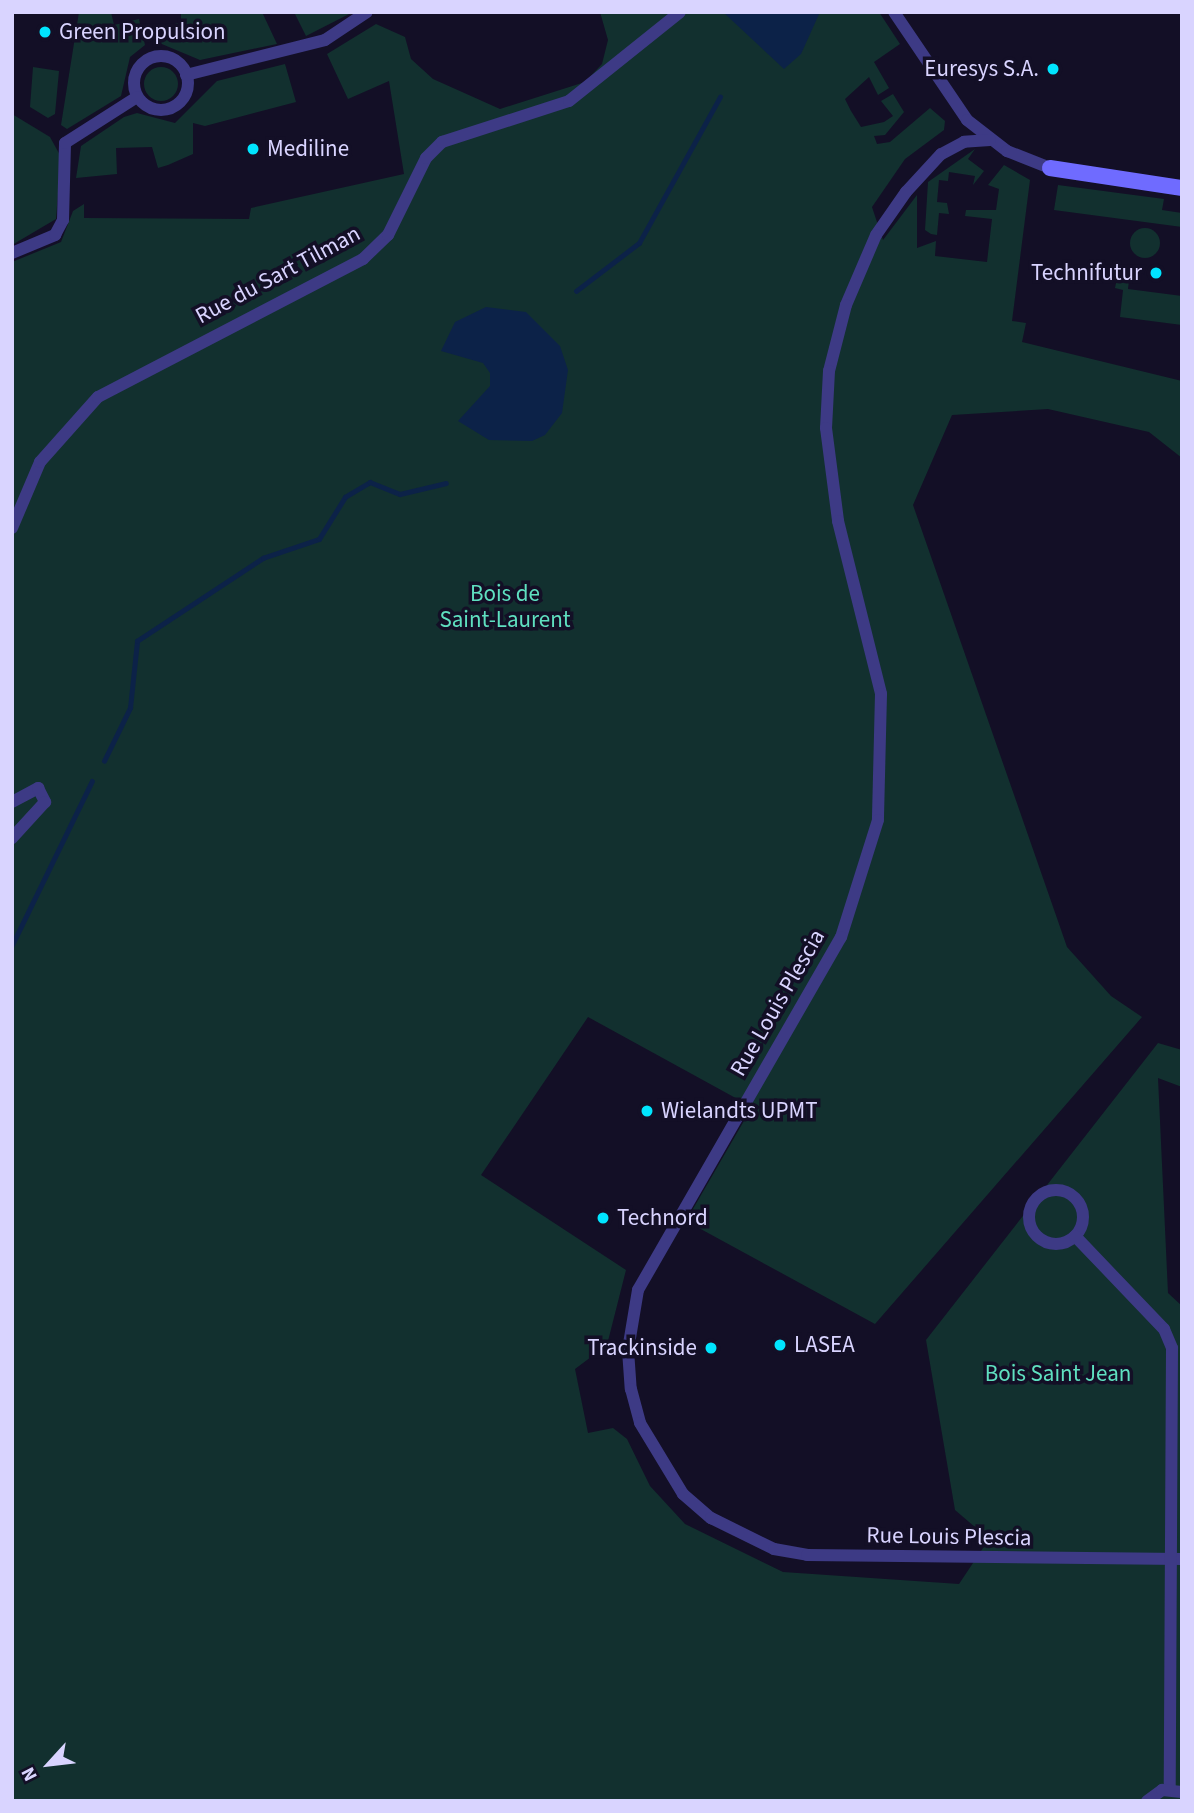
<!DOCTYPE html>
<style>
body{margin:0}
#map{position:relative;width:1194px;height:1813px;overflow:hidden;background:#130f26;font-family:"Source Sans 3",sans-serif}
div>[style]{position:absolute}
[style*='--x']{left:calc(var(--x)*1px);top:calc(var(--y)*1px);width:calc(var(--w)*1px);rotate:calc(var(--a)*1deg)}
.green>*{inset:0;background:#12302f}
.round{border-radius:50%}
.water>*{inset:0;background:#0c2248}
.stream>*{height:4.5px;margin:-2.25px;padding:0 2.25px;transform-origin:2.25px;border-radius:2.25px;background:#0c2248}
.street>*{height:12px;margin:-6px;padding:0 6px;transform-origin:6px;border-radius:6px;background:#3d3a85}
.street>.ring{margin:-6px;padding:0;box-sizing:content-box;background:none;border:12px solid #3d3a85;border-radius:50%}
.secondary>*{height:16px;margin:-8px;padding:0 8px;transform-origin:8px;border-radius:8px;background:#6f6bff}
.dots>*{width:19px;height:19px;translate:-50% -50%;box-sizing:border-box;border:4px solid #130f26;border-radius:50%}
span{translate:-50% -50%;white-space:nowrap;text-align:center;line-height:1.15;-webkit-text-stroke:7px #130f26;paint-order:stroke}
.poi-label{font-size:23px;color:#d9d4ff}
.left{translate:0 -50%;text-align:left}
.right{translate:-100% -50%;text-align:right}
.street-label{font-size:23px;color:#d9d4ff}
.park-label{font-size:23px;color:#5fe0c0}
.frame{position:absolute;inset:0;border:14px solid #d9d4ff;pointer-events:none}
.north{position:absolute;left:14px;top:1729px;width:70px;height:70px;-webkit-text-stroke:5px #130f26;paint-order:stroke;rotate:243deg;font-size:19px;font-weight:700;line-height:28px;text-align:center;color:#d9d4ff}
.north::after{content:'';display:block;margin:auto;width:24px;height:32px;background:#d9d4ff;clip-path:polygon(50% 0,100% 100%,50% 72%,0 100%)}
</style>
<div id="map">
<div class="green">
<div style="clip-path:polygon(79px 12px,111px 12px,114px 25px,139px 19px,145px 45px,130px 57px,121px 96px,67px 129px,61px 125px)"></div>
<div style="clip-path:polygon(181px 12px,262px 12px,277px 44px,200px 60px,157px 42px,154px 30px,181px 22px)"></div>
<div style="clip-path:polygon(294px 12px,353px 12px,306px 36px)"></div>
<div style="clip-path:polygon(600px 12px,879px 12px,900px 44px,874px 62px,889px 88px,878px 95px,869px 77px,845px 99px,851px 111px,861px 127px,884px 122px,893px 116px,881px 101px,893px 94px,904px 112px,885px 135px,874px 136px,877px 144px,890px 142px,930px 108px,945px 121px,944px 130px,905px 159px,872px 207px,883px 240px,917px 195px,917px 248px,936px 241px,935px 256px,987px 262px,992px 219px,965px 216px,966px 210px,996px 210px,999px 189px,988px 185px,1004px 165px,1030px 180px,1012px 321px,1026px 323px,1022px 342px,1182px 381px,1182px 458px,1149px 432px,1048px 409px,952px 415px,913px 505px,1067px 947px,1111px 996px,1142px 1017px,875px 1324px,686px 1221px,752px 1107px,588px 1017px,481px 1175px,626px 1270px,607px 1345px,575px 1369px,588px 1433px,613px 1428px,627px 1439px,650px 1486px,685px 1524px,783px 1572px,959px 1584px,989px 1539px,955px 1510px,926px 1340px,1158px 1043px,1182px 1050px,1182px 1087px,1158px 1078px,1168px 1293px,1182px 1306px,1182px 1801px,12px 1801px,12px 262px,61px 242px,73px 211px,84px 204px,84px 218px,249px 219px,251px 208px,404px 174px,389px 81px,348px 99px,327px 54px,376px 24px,405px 37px,411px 59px,433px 79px,500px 109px,585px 82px,602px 64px,608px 40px)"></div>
<div style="clip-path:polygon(285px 64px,296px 102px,205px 126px,193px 123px,193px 154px,168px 165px,158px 168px,152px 147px,116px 148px,117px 174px,76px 178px,81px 146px,124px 117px,137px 113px,175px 123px,217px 81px)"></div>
<div style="clip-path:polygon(33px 67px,59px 71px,55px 114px,48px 118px,30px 107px)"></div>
<div class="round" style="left:144px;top:67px;width:34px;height:34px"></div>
<div style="clip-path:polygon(12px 114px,50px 137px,61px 157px,56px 219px,12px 245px)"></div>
<div style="clip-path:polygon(975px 149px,968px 159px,984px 171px,973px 185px,975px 176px,949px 172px,948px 181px,939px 180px,937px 202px,947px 203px,949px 214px,939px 213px,937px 235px,931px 234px,925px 230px,928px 182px)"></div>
<div style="clip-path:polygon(1058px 185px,1164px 199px,1162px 210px,1182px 213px,1182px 227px,1054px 210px)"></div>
<div class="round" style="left:1130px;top:228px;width:30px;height:30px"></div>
<div style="clip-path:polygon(1117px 278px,1129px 280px,1128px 289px,1182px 296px,1182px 325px,1120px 317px,1123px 290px,1115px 288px)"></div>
</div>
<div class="water">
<div style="clip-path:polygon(723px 12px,820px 12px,801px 54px,784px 69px)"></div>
<div style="clip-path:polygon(486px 307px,526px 312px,560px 346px,568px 370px,562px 413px,545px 435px,532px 441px,489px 440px,458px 421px,490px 386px,490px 373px,483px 363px,441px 351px,455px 322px)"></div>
</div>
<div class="stream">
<div style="--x:576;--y:291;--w:79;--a:-37.3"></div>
<div style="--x:639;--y:243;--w:167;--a:-61"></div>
<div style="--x:104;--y:761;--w:59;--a:-63.9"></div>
<div style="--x:130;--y:708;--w:67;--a:-84"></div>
<div style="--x:137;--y:641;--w:151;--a:-33.4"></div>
<div style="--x:263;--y:558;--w:59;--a:-18.7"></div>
<div style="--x:319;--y:539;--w:49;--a:-58.2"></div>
<div style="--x:345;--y:497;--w:29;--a:-31"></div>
<div style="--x:370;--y:482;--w:32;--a:22"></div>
<div style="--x:400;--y:494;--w:47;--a:-13.4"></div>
<div style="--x:12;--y:945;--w:182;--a:-64"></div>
</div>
<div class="street">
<div style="--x:894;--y:12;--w:130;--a:55.9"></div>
<div style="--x:967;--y:120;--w:51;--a:37.8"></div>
<div style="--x:1007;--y:151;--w:46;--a:21.6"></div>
<div class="ring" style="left:134px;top:56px;width:42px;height:42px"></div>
<div style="--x:186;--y:75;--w:143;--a:-14.1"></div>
<div style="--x:325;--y:40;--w:50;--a:-33.7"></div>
<div style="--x:990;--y:140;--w:26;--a:176"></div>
<div style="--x:964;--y:142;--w:26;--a:152"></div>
<div style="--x:941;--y:154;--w:52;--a:132.6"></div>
<div style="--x:906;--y:192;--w:52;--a:124.9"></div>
<div style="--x:876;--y:235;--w:76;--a:113.2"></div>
<div style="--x:846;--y:305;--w:68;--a:104.4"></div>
<div style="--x:829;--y:371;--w:57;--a:93"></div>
<div style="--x:826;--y:428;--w:94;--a:82.6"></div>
<div style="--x:838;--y:521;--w:178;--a:76"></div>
<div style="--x:881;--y:694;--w:126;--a:91.4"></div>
<div style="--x:878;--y:820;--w:123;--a:107.5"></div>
<div style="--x:841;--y:937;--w:407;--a:119.9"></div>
<div style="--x:638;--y:1290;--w:61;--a:99.5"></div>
<div style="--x:628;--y:1350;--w:39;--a:86"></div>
<div style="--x:631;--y:1389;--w:35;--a:75"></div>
<div style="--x:640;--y:1423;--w:83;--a:58.8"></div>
<div style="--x:683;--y:1494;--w:37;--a:41"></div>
<div style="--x:711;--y:1518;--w:70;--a:26.2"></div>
<div style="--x:774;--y:1549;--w:34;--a:10"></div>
<div style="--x:807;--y:1555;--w:375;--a:0.6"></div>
<div style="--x:12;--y:253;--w:47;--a:-22.7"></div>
<div style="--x:55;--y:235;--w:17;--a:-62"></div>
<div style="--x:63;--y:220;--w:77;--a:-88.5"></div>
<div style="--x:65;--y:143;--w:85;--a:-32.6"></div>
<div style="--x:12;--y:528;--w:72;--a:-67"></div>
<div style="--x:40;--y:462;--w:87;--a:-48.3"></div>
<div style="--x:98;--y:397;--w:299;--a:-27.5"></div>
<div style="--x:363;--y:259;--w:35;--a:-44"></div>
<div style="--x:388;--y:235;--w:86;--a:-63.7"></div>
<div style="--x:426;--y:158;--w:23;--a:-45"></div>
<div style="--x:442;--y:142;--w:133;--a:-17.9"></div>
<div style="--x:569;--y:101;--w:142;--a:-38.7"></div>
<div style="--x:12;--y:802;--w:30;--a:-28"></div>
<div style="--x:38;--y:788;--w:16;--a:63"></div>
<div style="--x:45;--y:802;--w:49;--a:132.5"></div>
<div class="ring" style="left:1029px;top:1190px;width:42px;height:42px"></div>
<div style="--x:1075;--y:1236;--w:129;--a:46.3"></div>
<div style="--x:1164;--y:1329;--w:21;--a:67"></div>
<div style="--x:1172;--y:1348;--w:441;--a:90.3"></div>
<div style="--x:1147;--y:1801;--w:19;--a:-36"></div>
<div style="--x:1162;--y:1790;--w:20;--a:6"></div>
</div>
<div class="secondary">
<div style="--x:1050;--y:168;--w:134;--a:8.6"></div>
</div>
<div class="dots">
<div style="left:45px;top:32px;background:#00e5ff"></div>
<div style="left:1053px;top:69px;background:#00e5ff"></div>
<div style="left:253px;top:149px;background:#00e5ff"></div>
<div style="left:1156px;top:273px;background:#00e5ff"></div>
<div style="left:647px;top:1111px;background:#00e5ff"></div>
<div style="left:603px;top:1218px;background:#00e5ff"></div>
<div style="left:780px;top:1345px;background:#00e5ff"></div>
<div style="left:711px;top:1348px;background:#00e5ff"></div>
</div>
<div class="poi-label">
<span class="left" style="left:59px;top:32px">Green Propulsion</span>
<span class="right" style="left:1039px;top:69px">Euresys S.A.</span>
<span class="left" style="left:267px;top:149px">Mediline</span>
<span class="right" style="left:1142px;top:273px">Technifutur</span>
<span class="left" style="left:661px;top:1111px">Wielandts UPMT</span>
<span class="left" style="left:617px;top:1218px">Technord</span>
<span class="left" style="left:794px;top:1345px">LASEA</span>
<span class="right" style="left:697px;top:1348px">Trackinside</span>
</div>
<div class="street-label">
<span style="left:278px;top:275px;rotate:-28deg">Rue du Sart Tilman</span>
<span style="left:778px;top:1003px;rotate:-60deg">Rue Louis Plescia</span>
<span style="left:949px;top:1537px;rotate:1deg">Rue Louis Plescia</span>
</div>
<div class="park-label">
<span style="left:505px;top:607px">Bois de<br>Saint-Laurent</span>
<span style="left:1058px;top:1374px">Bois Saint Jean</span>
</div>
<div class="frame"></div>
<div class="north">N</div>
</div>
